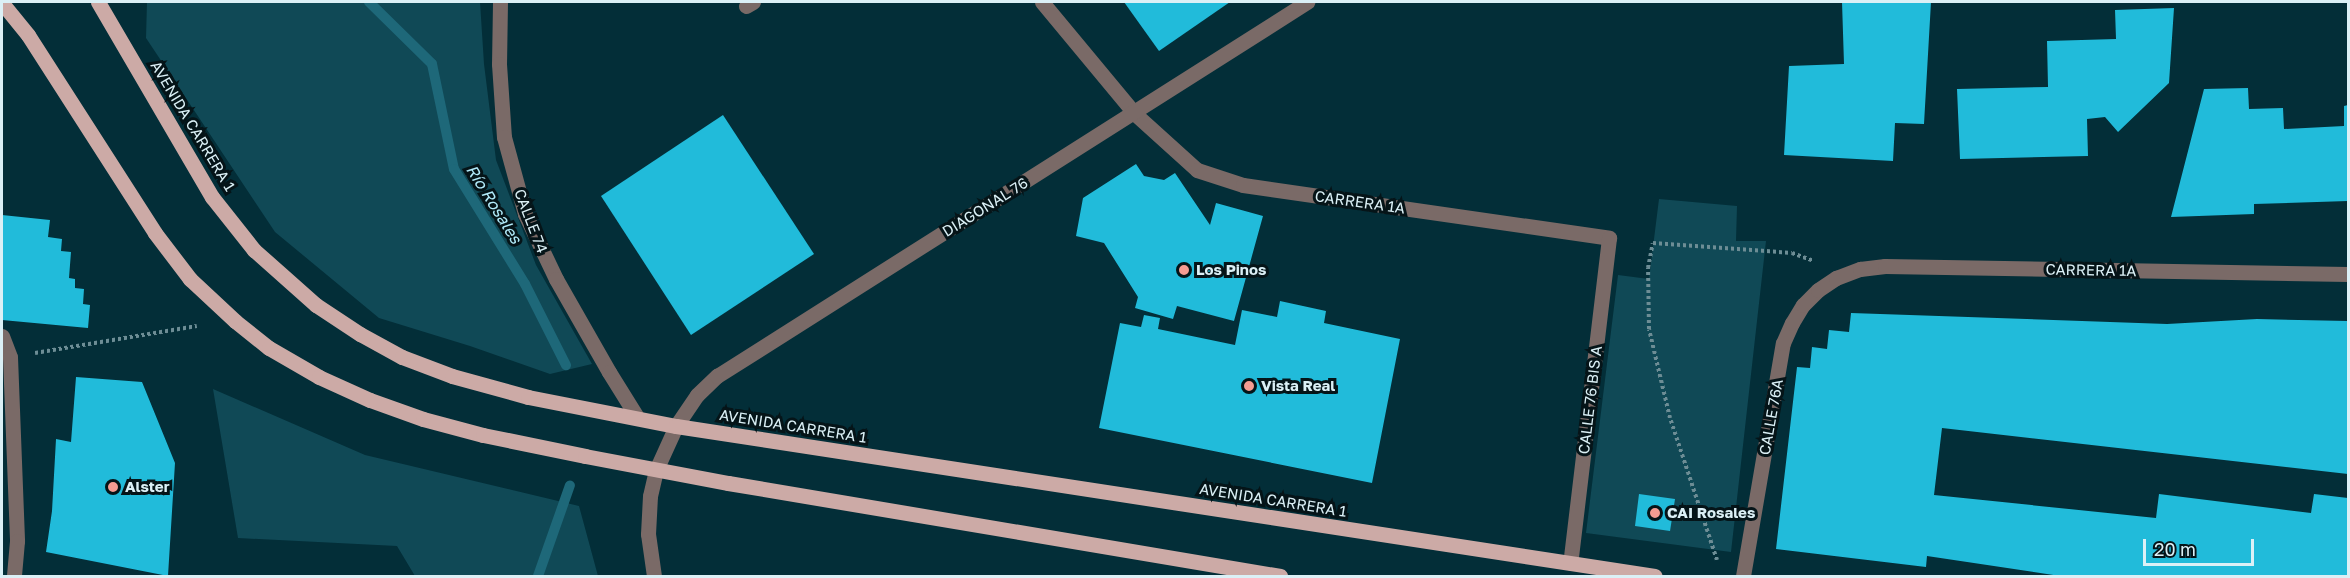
<!DOCTYPE html>
<meta charset="utf-8">
<style>
body{margin:0}
#map{position:relative;width:2350px;height:578px;overflow:hidden;background:#032e38;font-family:"Golos Text",sans-serif}
div>[style]{position:absolute}
[style*='--x']{left:calc(var(--x)*1px);top:calc(var(--y)*1px);width:calc(var(--w)*1px);rotate:calc(var(--a)*1deg)}
.green>*{inset:0;background:#104956}
.stream>*{height:10px;margin:-5px;padding:0 5px;transform-origin:5px;border-radius:5px;background:#1e6879}
.building>*{inset:0;background:#21bbda}
.path>*{height:4px;margin-top:-2px;transform-origin:0;background:repeating-linear-gradient(90deg,#6d8d95 0 3px,transparent 0 6px)}
.minor>*{height:15px;margin:-7.5px;padding:0 7.5px;transform-origin:7.5px;border-radius:7.5px;background:#7a6a67}
.major>*{height:15px;margin:-7.5px;padding:0 7.5px;transform-origin:7.5px;border-radius:7.5px;background:#ccaaa6}
.dots>*{width:16px;height:16px;translate:-50% -50%;box-sizing:border-box;border:3px solid #051418;border-radius:50%}
span{translate:-50% -50%;white-space:nowrap;text-align:center;line-height:1.15;-webkit-text-stroke:6px #051418;paint-order:stroke}
.street-label{font-size:15px;color:#dbf0f6}
.poi-label{font-size:15px;color:#dbf0f6;font-weight:700}
.left{translate:0 -50%;text-align:left}
.water-label{font-size:16px;color:#b1eaf9;font-style:italic}
.frame{position:absolute;inset:0;border:3px solid #dbf0f6;pointer-events:none}
.scale{position:absolute;left:2143px;top:539px;width:111px;height:27px;box-sizing:border-box;border:3px solid #dbf0f6;border-top:0;padding-left:8px;font-size:18px;line-height:21px;white-space:nowrap;color:#dbf0f6;-webkit-text-stroke:4px #051418;paint-order:stroke}
</style>
<div id="map">
<div class="green">
<div style="clip-path:polygon(147px 2px,480px 2px,484px 64px,496px 160px,536px 265px,592px 364px,550px 374px,470px 346px,379px 318px,275px 232px,146px 38px)"></div>
<div style="clip-path:polygon(1659px 199px,1737px 206px,1736px 241px,1766px 241px,1731px 552px,1586px 533px,1618px 275px,1649px 279px)"></div>
<div style="clip-path:polygon(213px 389px,365px 455px,579px 506px,598px 576px,415px 576px,397px 546px,238px 538px)"></div>
</div>
<div class="stream">
<div style="--x:369;--y:2;--w:88;--a:44.5"></div>
<div style="--x:432;--y:64;--w:107;--a:78.2"></div>
<div style="--x:454;--y:169;--w:135;--a:58.3"></div>
<div style="--x:525;--y:284;--w:91;--a:63.2"></div>
<div style="--x:538;--y:576;--w:96;--a:-70.6"></div>
</div>
<div class="building">
<div style="clip-path:polygon(1124px 2px,1230px 2px,1159px 51px)"></div>
<div style="clip-path:polygon(1842px 2px,1931px 2px,1924px 124px,1895px 123px,1893px 161px,1784px 155px,1789px 66px,1844px 64px)"></div>
<div style="clip-path:polygon(2174px 8px,2169px 83px,2118px 132px,2105px 117px,2087px 119px,2088px 156px,1960px 159px,1957px 89px,2048px 87px,2047px 41px,2116px 39px,2115px 10px)"></div>
<div style="clip-path:polygon(2248px 88px,2249px 109px,2283px 108px,2284px 129px,2344px 126px,2344px 106px,2348px 105px,2348px 201px,2254px 204px,2254px 214px,2171px 217px,2204px 89px)"></div>
<div style="clip-path:polygon(723px 115px,814px 254px,691px 335px,601px 196px)"></div>
<div style="clip-path:polygon(1136px 164px,1144px 176px,1164px 180px,1175px 173px,1210px 225px,1216px 203px,1263px 216px,1234px 321px,1177px 306px,1173px 319px,1135px 308px,1138px 297px,1104px 243px,1076px 236px,1083px 198px)"></div>
<div style="clip-path:polygon(2px 215px,50px 220px,48px 237px,62px 239px,61px 251px,71px 252px,69px 278px,75px 279px,75px 288px,84px 289px,83px 304px,90px 305px,88px 328px,2px 320px)"></div>
<div style="clip-path:polygon(1280px 301px,1326px 311px,1324px 323px,1400px 339px,1372px 483px,1099px 428px,1120px 323px,1141px 327px,1144px 315px,1160px 318px,1158px 329px,1235px 345px,1242px 310px,1277px 317px)"></div>
<div style="clip-path:polygon(1851px 313px,2167px 324px,2257px 319px,2348px 321px,2348px 474px,1942px 428px,1934px 495px,2156px 518px,2159px 494px,2311px 513px,2314px 494px,2348px 498px,2348px 576px,2060px 576px,1927px 556px,1926px 567px,1776px 549px,1797px 367px,1810px 368px,1812px 347px,1827px 349px,1829px 330px,1849px 332px)"></div>
<div style="clip-path:polygon(76px 377px,142px 382px,175px 463px,168px 576px,46px 552px,52px 511px,56px 439px,71px 442px)"></div>
<div style="clip-path:polygon(1639px 494px,1675px 499px,1670px 531px,1635px 526px)"></div>
</div>
<div class="path">
<div style="--x:35;--y:353;--w:164;--a:-9.5"></div>
<div style="--x:1717;--y:560;--w:150;--a:-108.3"></div>
<div style="--x:1670;--y:418;--w:91;--a:-103.3"></div>
<div style="--x:1649;--y:329;--w:61;--a:-90.9"></div>
<div style="--x:1648;--y:268;--w:25;--a:-79"></div>
<div style="--x:1653;--y:243;--w:139;--a:4.1"></div>
<div style="--x:1792;--y:253;--w:23;--a:20"></div>
</div>
<div class="minor">
<div style="--x:500;--y:2;--w:62;--a:90.9"></div>
<div style="--x:499;--y:64;--w:73;--a:86.1"></div>
<div style="--x:504;--y:137;--w:80;--a:74.7"></div>
<div style="--x:525;--y:214;--w:72;--a:64.5"></div>
<div style="--x:556;--y:279;--w:107;--a:60.3"></div>
<div style="--x:609;--y:372;--w:53;--a:58.1"></div>
<div style="--x:1042;--y:2;--w:144;--a:50.3"></div>
<div style="--x:1134;--y:113;--w:85;--a:42.1"></div>
<div style="--x:1197;--y:170;--w:48;--a:18.1"></div>
<div style="--x:1243;--y:185;--w:370;--a:8.2"></div>
<div style="--x:1609;--y:238;--w:327;--a:96.8"></div>
<div style="--x:746;--y:6;--w:8;--a:-30"></div>
<div style="--x:2;--y:336;--w:22;--a:69"></div>
<div style="--x:10;--y:357;--w:184;--a:87.8"></div>
<div style="--x:17;--y:541;--w:35;--a:95"></div>
<div style="--x:654;--y:576;--w:42;--a:-98.1"></div>
<div style="--x:648;--y:534;--w:38;--a:-87"></div>
<div style="--x:650;--y:496;--w:27;--a:-77"></div>
<div style="--x:656;--y:470;--w:48;--a:-65.6"></div>
<div style="--x:676;--y:426;--w:37;--a:-56"></div>
<div style="--x:697;--y:395;--w:28;--a:-44"></div>
<div style="--x:717;--y:376;--w:699;--a:-32.37"></div>
<div style="--x:1743;--y:576;--w:236;--a:-80.3"></div>
<div style="--x:1783;--y:343;--w:22;--a:-66"></div>
<div style="--x:1792;--y:323;--w:21;--a:-59"></div>
<div style="--x:1803;--y:305;--w:21;--a:-45"></div>
<div style="--x:1818;--y:290;--w:22;--a:-34"></div>
<div style="--x:1836;--y:278;--w:26;--a:-21"></div>
<div style="--x:1860;--y:269;--w:25;--a:-7"></div>
<div style="--x:1885;--y:266;--w:463;--a:1"></div>
</div>
<div class="major">
<div style="--x:98;--y:2;--w:226;--a:59.7"></div>
<div style="--x:212;--y:197;--w:68;--a:51.6"></div>
<div style="--x:254;--y:250;--w:83;--a:41.6"></div>
<div style="--x:316;--y:305;--w:53;--a:33.4"></div>
<div style="--x:360;--y:334;--w:48;--a:28.7"></div>
<div style="--x:402;--y:357;--w:53;--a:20.8"></div>
<div style="--x:452;--y:376;--w:79;--a:15.4"></div>
<div style="--x:528;--y:397;--w:151;--a:11.1"></div>
<div style="--x:676;--y:426;--w:990;--a:8.71"></div>
<div style="--x:2;--y:3;--w:41;--a:50.9"></div>
<div style="--x:28;--y:35;--w:235;--a:57.3"></div>
<div style="--x:155;--y:233;--w:58;--a:52.7"></div>
<div style="--x:190;--y:279;--w:62;--a:43"></div>
<div style="--x:235;--y:321;--w:43;--a:38.5"></div>
<div style="--x:269;--y:348;--w:58;--a:30.1"></div>
<div style="--x:319;--y:377;--w:56;--a:24.3"></div>
<div style="--x:370;--y:400;--w:56;--a:19.7"></div>
<div style="--x:423;--y:419;--w:62;--a:14.9"></div>
<div style="--x:483;--y:435;--w:104;--a:11.6"></div>
<div style="--x:585;--y:456;--w:146;--a:10.7"></div>
<div style="--x:728;--y:483;--w:560;--a:9.56"></div>
</div>
<div class="dots">
<div style="left:1184px;top:270px;background:#f59c92"></div>
<div style="left:1249px;top:386px;background:#f59c92"></div>
<div style="left:113px;top:487px;background:#f59c92"></div>
<div style="left:1655px;top:513px;background:#f59c92"></div>
</div>
<div class="street-label">
<span style="left:193px;top:126px;rotate:59deg">AVENIDA CARRERA 1</span>
<span style="left:1360px;top:202px;rotate:8deg">CARRERA 1A</span>
<span style="left:985px;top:207px;rotate:-32deg">DIAGONAL 76</span>
<span style="left:531px;top:221px;rotate:69deg">CALLE 74</span>
<span style="left:2091px;top:270px;rotate:1deg">CARRERA 1A</span>
<span style="left:1590px;top:400px;rotate:-83deg">CALLE 76 BIS A</span>
<span style="left:1771px;top:417px;rotate:-80deg">CALLE 76A</span>
<span style="left:793px;top:426px;rotate:9deg">AVENIDA CARRERA 1</span>
<span style="left:1273px;top:500px;rotate:9deg">AVENIDA CARRERA 1</span>
</div>
<div class="poi-label">
<span class="left" style="left:1196px;top:270px">Los Pinos</span>
<span class="left" style="left:1261px;top:386px">Vista Real</span>
<span class="left" style="left:125px;top:487px">Alster</span>
<span class="left" style="left:1667px;top:513px">CAI Rosales</span>
</div>
<div class="water-label">
<span style="left:494px;top:204px;rotate:58deg">Río Rosales</span>
</div>
<div class="frame"></div>
<div class="scale">20 m</div>
</div>
